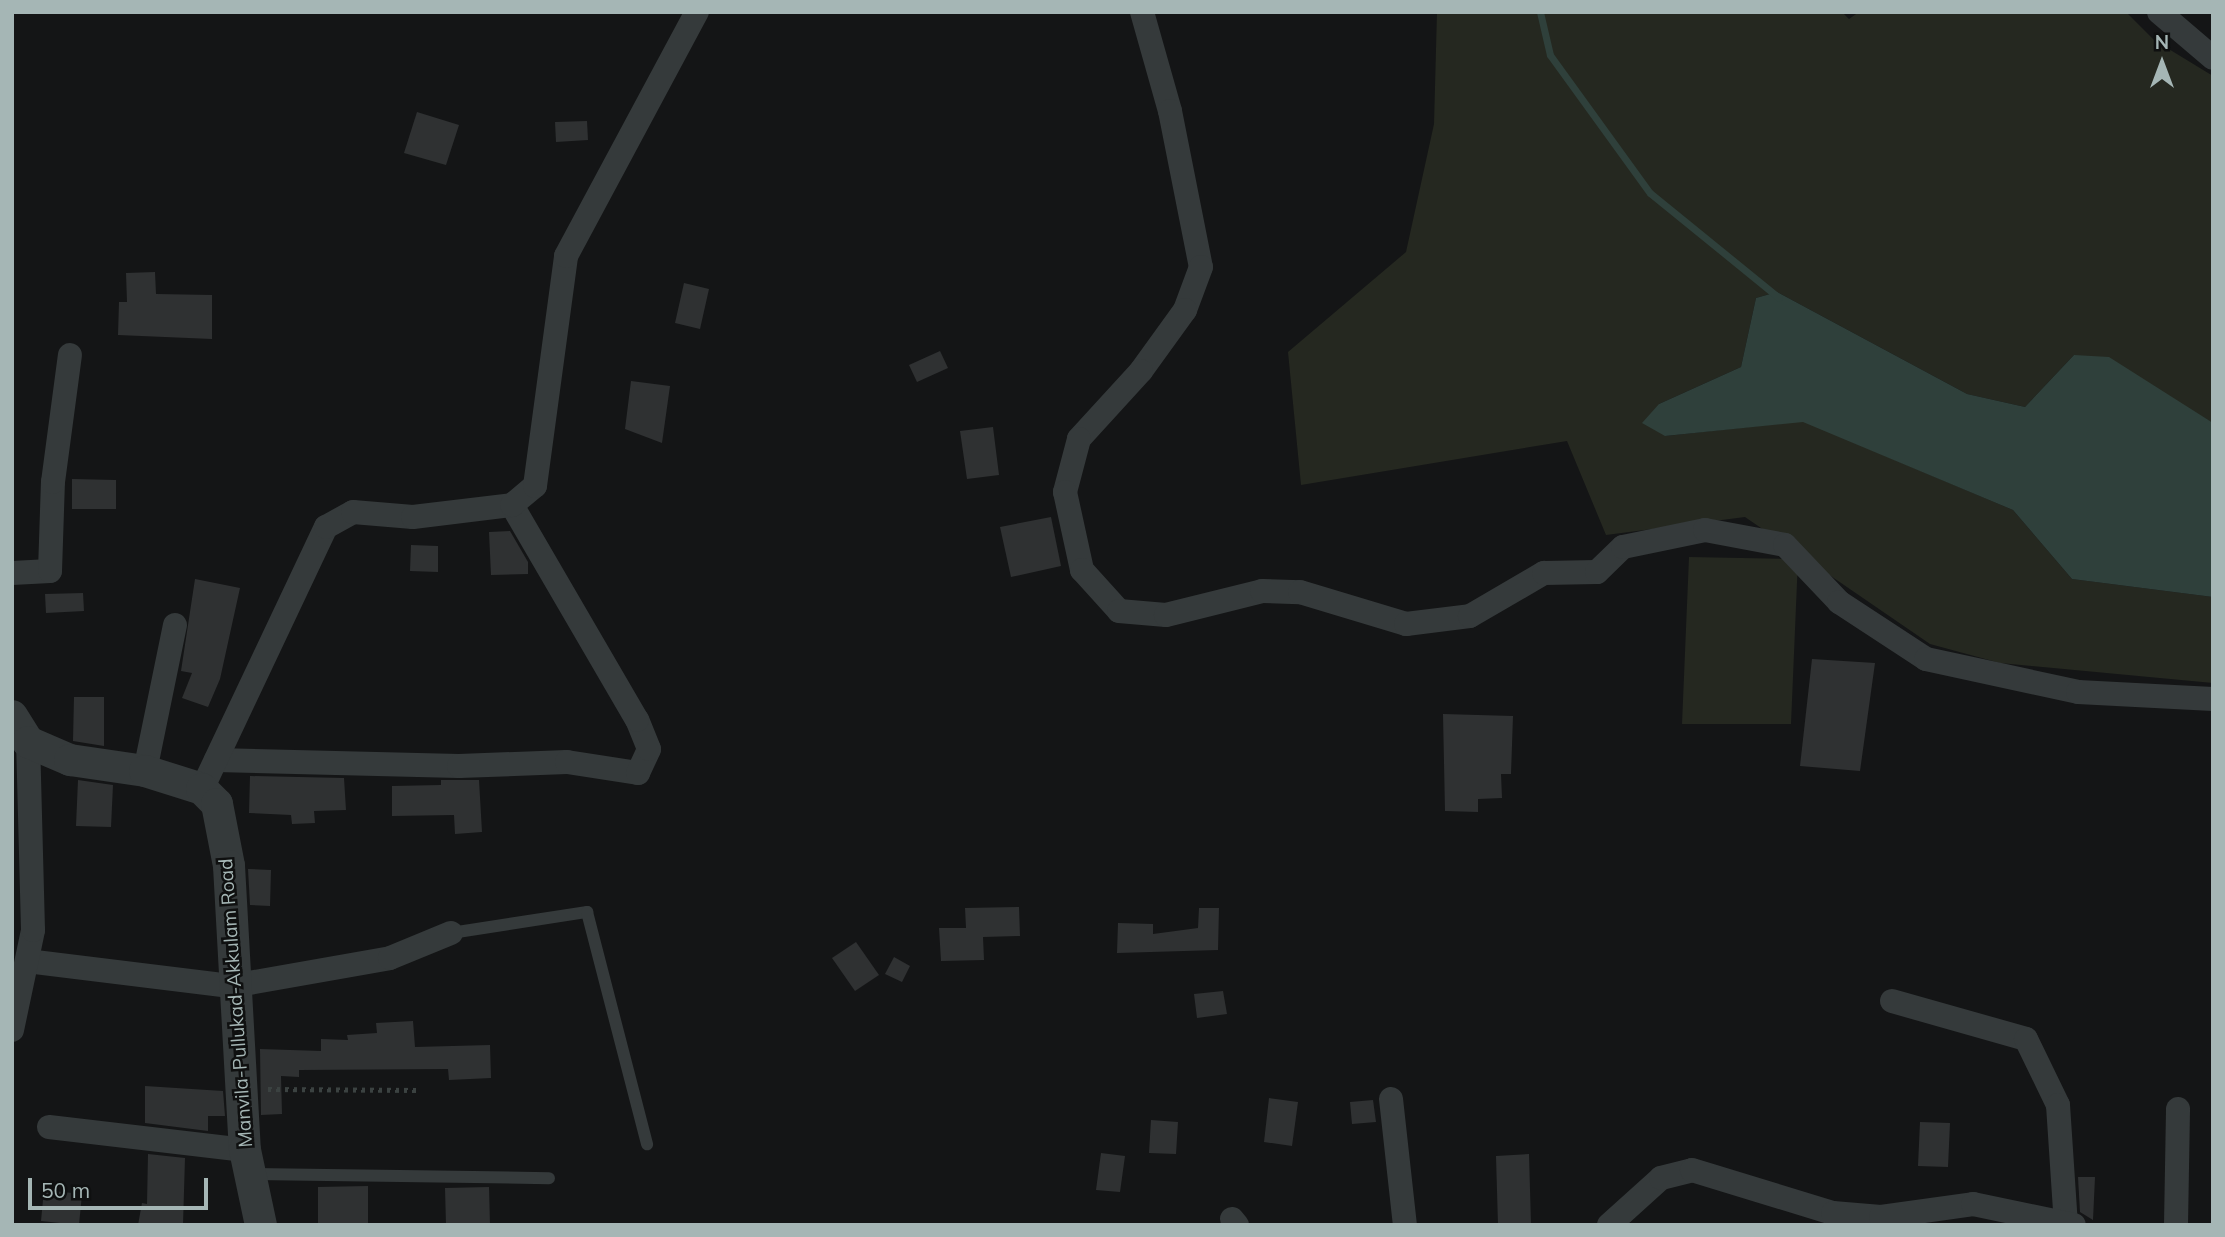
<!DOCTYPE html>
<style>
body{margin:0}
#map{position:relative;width:2225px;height:1237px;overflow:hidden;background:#141516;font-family:Mulish,sans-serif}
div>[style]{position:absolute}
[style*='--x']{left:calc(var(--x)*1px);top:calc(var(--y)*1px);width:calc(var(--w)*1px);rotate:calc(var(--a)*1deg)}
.green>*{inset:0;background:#252820}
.water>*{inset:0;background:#2f403b}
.stream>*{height:7px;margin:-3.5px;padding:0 3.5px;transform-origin:3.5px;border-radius:3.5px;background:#2f403b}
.building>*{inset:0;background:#2f3132}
.path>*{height:4.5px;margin-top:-2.25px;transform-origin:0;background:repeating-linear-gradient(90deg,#3b4241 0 3.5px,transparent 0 8.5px)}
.service>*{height:12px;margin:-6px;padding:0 6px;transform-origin:6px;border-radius:6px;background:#353a3b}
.minor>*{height:24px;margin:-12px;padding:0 12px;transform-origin:12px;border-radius:12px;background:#353a3b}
.tertiary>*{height:32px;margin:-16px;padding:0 16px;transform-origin:16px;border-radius:16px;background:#353a3b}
span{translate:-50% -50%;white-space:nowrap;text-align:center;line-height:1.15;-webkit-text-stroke:5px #0f1010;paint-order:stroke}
.street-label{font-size:19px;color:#a5b6b5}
.frame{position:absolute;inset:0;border:14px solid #a5b6b5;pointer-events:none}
.north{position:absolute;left:2127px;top:28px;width:70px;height:70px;-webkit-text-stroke:5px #0f1010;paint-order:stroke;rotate:0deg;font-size:19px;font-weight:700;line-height:28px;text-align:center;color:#a5b6b5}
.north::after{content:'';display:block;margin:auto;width:24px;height:32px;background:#a5b6b5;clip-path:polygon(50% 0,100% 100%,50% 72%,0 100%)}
.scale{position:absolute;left:28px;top:1178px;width:180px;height:32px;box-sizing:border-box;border:4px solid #a5b6b5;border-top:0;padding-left:9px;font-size:21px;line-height:24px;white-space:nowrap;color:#a5b6b5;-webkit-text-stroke:5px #0f1010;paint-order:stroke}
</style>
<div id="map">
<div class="green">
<div style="clip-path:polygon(1437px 12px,1842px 12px,1849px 19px,1859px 12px,2126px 12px,2154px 40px,2213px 76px,2213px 423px,2074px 355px,2025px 407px,1967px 394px,1777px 292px,1756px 298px,1741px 367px,1659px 404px,1666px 436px,1803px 421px,2013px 510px,2072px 579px,2213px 597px,2213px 683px,2000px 663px,1930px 644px,1745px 517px,1606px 535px,1567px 441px,1301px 485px,1288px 352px,1406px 252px,1434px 124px)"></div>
<div style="clip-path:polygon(1689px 557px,1798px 559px,1791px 724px,1682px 724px)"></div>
</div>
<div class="water">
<div style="clip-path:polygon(1777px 292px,1967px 394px,2025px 407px,2074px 355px,2109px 357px,2213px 423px,2213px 597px,2072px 579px,2013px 510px,1803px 422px,1665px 436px,1642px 423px,1659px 404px,1741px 367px,1756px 298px)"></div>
</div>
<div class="stream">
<div style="--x:1540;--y:12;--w:44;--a:76.9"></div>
<div style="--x:1550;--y:55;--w:170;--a:54.1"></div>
<div style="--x:1650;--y:193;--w:166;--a:39.1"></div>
</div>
<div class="building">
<div style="clip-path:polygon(417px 112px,459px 125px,446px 165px,404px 153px)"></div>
<div style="clip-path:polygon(587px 121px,588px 140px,556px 142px,555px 122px)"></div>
<div style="clip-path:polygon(155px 272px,156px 294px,212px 295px,212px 339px,118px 335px,119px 302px,127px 302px,126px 273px)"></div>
<div style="clip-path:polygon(684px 283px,709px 289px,700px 329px,675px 323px)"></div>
<div style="clip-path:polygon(940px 351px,948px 368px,917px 382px,909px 365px)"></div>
<div style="clip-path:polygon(631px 381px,670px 386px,662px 443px,625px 429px)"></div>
<div style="clip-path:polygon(993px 427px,999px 475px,967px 479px,960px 431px)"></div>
<div style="clip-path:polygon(72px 479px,116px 480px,116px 509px,72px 509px)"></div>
<div style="clip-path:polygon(1051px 517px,1061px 566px,1011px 577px,1000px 527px)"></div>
<div style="clip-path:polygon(510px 531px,528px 562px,528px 574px,491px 575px,489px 532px)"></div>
<div style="clip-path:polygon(411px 545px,438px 546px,438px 572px,410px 571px)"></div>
<div style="clip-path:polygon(195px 579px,240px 588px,220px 679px,208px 707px,182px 698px,192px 673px,181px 671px)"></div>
<div style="clip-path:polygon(83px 593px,84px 611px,46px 613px,45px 594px)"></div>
<div style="clip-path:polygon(1812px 659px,1875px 663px,1860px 771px,1800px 766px)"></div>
<div style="clip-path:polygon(74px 697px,104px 697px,104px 746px,73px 741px)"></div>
<div style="clip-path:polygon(1443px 714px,1513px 716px,1511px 774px,1501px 774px,1502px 798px,1478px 799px,1478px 812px,1445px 811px)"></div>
<div style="clip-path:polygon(250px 776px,344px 778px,346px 810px,314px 811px,315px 823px,292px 824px,291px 815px,249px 813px)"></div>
<div style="clip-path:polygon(78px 780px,113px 785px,111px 827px,76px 826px)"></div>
<div style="clip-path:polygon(441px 780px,479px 780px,482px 832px,455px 834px,454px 815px,392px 816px,392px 786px,441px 785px)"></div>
<div style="clip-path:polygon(248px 869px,271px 870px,270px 906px,250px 905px)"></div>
<div style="clip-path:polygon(1019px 907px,1020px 936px,983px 937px,984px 960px,941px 961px,939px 928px,966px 928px,965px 908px)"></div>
<div style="clip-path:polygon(1199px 908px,1219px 908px,1218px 950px,1117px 953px,1118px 923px,1153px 924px,1153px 934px,1198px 928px)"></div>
<div style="clip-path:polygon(856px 942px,879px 975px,855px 991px,832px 958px)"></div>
<div style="clip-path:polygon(894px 957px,910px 966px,902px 982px,885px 974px)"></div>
<div style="clip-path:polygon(1223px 991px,1227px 1014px,1197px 1018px,1194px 994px)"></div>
<div style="clip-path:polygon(413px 1021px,415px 1047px,490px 1045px,491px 1078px,449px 1080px,448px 1069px,299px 1070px,299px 1077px,281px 1076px,282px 1114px,261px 1115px,260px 1049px,321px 1051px,321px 1039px,348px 1040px,347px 1035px,377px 1033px,376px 1023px)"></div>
<div style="clip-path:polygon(145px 1086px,223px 1091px,225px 1116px,208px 1116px,208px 1131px,145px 1123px)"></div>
<div style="clip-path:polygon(1269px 1098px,1298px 1102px,1292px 1146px,1264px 1142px)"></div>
<div style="clip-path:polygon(1373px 1100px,1376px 1122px,1352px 1124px,1350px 1102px)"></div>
<div style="clip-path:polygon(1151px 1120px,1178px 1122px,1176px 1154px,1149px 1153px)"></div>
<div style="clip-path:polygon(1920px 1122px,1950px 1123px,1948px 1167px,1918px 1166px)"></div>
<div style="clip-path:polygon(1101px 1153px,1125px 1156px,1120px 1192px,1096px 1190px)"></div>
<div style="clip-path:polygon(148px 1154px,185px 1158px,183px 1225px,138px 1225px,142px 1203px,147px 1204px)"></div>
<div style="clip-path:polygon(1529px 1154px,1531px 1225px,1498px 1225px,1496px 1156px)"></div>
<div style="clip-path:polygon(2078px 1177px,2095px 1177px,2093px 1220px,2080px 1212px)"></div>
<div style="clip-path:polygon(368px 1186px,368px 1225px,318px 1225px,318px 1187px)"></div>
<div style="clip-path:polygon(489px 1187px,490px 1225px,446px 1225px,445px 1188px)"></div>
<div style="clip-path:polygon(44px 1190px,82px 1194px,79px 1225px,41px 1221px)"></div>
</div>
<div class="path">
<div style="--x:268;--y:1089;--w:151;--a:0.4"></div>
</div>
<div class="service">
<div style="--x:451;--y:933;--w:138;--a:-8.8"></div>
<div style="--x:587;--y:912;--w:240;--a:75.5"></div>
<div style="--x:252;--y:1174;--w:297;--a:0.8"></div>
</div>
<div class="minor">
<div style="--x:1142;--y:12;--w:103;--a:74.2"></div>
<div style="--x:1170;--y:111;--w:159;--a:78.8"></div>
<div style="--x:1201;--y:267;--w:46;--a:110.4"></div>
<div style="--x:1185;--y:310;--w:75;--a:125.8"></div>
<div style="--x:1141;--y:371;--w:92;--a:132.4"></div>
<div style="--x:1079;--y:439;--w:55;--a:104.8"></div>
<div style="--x:1065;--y:492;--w:80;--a:77.7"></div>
<div style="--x:1082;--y:570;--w:55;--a:47.9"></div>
<div style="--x:1119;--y:611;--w:47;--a:4.9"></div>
<div style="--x:1166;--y:615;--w:99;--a:-14"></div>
<div style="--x:1262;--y:591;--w:38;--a:2"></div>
<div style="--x:1300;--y:592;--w:111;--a:16.8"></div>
<div style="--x:1406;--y:624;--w:64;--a:-7.1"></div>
<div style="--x:1470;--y:616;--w:86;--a:-30.2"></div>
<div style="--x:1544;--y:573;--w:53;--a:-1.1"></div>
<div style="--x:1597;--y:572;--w:36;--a:-44"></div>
<div style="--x:1623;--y:547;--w:84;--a:-11.7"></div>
<div style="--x:1705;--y:530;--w:81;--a:10.6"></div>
<div style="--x:1785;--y:545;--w:79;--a:46.5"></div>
<div style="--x:1839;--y:602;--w:104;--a:33.2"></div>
<div style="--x:1926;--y:659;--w:156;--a:12.2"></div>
<div style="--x:2078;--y:692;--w:135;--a:3"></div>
<div style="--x:2159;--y:12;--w:71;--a:40.4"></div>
<div style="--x:12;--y:573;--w:38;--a:-3"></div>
<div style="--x:50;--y:571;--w:89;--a:-88.1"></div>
<div style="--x:53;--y:482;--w:128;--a:-82.4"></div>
<div style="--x:216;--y:760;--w:243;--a:1.4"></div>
<div style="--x:459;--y:766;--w:108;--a:-2.1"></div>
<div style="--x:567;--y:762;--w:72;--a:8.8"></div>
<div style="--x:638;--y:773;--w:26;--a:-65"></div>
<div style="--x:649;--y:749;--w:31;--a:-112"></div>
<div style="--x:637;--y:720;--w:249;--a:-120.2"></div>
<div style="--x:145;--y:771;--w:149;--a:-78.4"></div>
<div style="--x:202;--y:789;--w:290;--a:-64.7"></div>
<div style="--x:326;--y:527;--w:31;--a:-29"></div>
<div style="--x:353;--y:512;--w:60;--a:4.8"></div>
<div style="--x:413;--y:517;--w:100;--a:-6.9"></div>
<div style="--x:512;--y:505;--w:30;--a:-40"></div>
<div style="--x:535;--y:486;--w:232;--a:-82.3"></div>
<div style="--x:566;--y:256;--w:277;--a:-61.8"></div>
<div style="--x:27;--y:961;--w:207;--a:7"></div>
<div style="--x:232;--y:986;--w:160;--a:-10"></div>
<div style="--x:390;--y:958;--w:66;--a:-22.3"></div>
<div style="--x:1892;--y:1001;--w:139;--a:15.8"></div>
<div style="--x:2026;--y:1039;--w:73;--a:64.1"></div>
<div style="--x:2058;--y:1105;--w:120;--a:86.2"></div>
<div style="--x:12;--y:1030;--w:102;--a:-78.1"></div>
<div style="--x:33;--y:930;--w:188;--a:-91.5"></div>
<div style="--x:1391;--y:1099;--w:127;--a:83.7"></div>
<div style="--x:49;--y:1127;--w:197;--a:6.7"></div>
<div style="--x:1232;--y:1219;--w:8;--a:50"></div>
<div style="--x:1609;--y:1225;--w:70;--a:-42.1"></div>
<div style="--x:1661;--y:1178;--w:32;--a:-14"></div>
<div style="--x:1692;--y:1170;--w:147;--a:17"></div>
<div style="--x:1833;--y:1213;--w:48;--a:4.8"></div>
<div style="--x:1881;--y:1217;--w:93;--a:-8"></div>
<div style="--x:1973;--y:1204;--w:103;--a:11.7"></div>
<div style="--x:2176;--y:1225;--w:116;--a:-89"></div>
</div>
<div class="tertiary">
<div style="--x:12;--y:716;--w:31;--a:58"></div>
<div style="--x:28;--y:742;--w:46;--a:23.2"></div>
<div style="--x:70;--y:760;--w:76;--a:8.3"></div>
<div style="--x:145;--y:771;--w:60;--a:17.5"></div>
<div style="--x:202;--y:789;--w:21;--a:45"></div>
<div style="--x:217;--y:804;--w:63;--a:79"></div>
<div style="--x:229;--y:866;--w:284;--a:86.8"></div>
<div style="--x:245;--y:1150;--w:77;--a:78"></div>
</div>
<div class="street-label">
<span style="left:236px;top:1003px;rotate:-94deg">Manvila-Pullukad-Akkulam Road</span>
</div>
<div class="frame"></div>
<div class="north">N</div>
<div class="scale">50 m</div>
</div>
